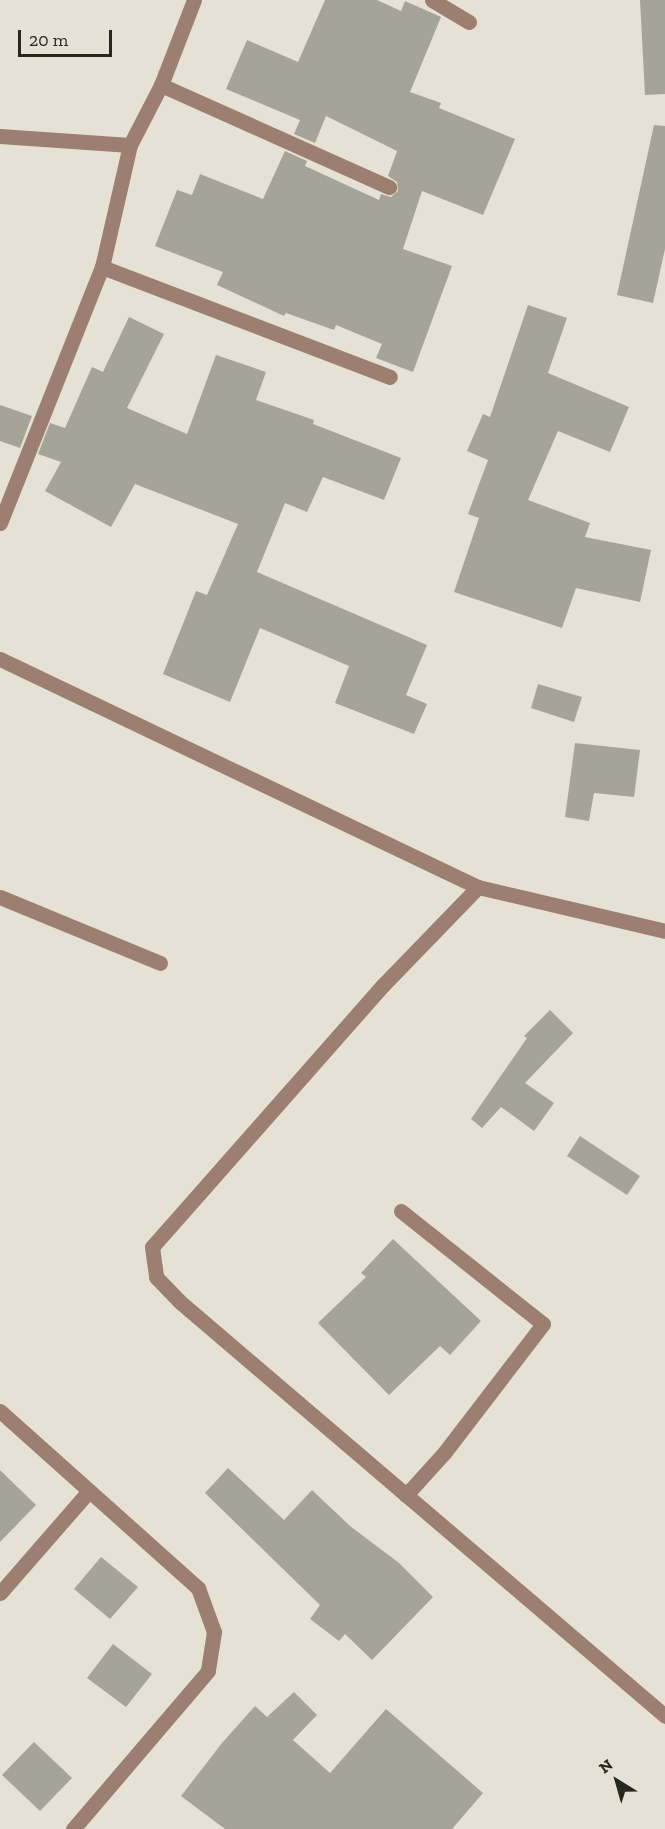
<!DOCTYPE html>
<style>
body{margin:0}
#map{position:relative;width:665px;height:1829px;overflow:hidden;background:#e5e2d5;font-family:"Zilla Slab",serif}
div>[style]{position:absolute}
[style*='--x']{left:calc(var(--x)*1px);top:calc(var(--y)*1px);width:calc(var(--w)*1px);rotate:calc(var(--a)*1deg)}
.building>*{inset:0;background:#a6a497}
.minor>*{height:15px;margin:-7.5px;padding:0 7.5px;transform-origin:7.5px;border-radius:7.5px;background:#9c7f71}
span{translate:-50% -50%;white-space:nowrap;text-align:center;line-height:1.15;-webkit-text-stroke:5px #e5e2d5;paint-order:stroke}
.north{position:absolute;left:587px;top:1751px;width:60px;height:60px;-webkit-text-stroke:4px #e5e2d5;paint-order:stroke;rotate:323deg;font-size:16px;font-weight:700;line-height:24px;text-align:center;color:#272621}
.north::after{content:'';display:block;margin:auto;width:21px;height:27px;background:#272621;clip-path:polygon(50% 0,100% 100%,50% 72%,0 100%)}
.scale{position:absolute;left:18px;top:30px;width:94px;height:27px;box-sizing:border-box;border:3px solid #272621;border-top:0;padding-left:8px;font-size:18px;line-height:21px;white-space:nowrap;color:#272621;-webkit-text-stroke:4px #e5e2d5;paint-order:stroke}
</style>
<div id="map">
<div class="building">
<div style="clip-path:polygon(325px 0,377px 0,401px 11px,405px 1px,441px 17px,410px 92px,441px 103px,439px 108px,515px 139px,483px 215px,422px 191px,403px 249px,452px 266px,413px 372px,376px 358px,382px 344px,336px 325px,334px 330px,286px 313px,284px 316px,217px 285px,223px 272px,155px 246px,177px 190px,192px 195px,200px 174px,263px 199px,285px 151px,307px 161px,305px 166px,379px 200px,381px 194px,391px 197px,398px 191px,397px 182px,388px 176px,397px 151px,326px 116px,315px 143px,294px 134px,300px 120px,226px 89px,247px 40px,298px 62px)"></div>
<div style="clip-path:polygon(640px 0,665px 0,665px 94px,645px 95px)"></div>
<div style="clip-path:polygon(654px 125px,665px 126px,665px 249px,653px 303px,617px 295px)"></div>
<div style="clip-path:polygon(528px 305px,567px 318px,548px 373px,629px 407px,610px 452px,558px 431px,528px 500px,590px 523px,585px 537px,651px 550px,640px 602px,576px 588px,562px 628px,454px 592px,479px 518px,468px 514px,488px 460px,467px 451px,483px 414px,490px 417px)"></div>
<div style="clip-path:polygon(129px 317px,164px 334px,127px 408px,187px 434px,216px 355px,266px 372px,256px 400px,314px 420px,313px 424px,401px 458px,384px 500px,323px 477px,307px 512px,285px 503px,257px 572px,427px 645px,406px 695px,427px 704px,414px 734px,335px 703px,349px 666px,260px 628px,230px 702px,163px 674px,196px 591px,207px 595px,238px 524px,135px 484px,111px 527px,45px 491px,61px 462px,38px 454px,50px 423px,65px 428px,92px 367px,103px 372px)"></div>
<div style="clip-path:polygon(0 405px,32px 416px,20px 448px,0 441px)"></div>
<div style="clip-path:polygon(538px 684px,582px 697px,574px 722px,531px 708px)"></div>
<div style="clip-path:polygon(575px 743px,640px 750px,634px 797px,594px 793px,589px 821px,565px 817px)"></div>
<div style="clip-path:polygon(550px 1010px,573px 1033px,525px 1083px,554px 1103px,534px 1131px,501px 1107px,482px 1128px,471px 1119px,527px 1038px,524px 1036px)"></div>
<div style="clip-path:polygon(580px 1136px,640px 1176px,627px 1195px,567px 1156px)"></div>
<div style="clip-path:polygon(393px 1239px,481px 1321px,450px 1355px,440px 1346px,389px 1395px,318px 1323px,366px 1277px,361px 1273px)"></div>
<div style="clip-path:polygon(228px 1468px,284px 1520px,312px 1490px,350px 1526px,399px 1563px,433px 1597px,372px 1660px,345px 1634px,339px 1641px,310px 1619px,320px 1605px,205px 1493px)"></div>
<div style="clip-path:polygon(0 1470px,36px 1505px,0 1542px)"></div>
<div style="clip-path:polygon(101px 1557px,138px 1587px,110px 1619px,74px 1589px)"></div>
<div style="clip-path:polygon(113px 1644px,152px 1674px,126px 1707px,87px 1678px)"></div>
<div style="clip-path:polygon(294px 1692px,317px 1715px,293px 1740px,330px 1773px,386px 1709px,483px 1793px,452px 1829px,225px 1829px,181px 1796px,222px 1743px,255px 1706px,267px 1717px)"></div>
<div style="clip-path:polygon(34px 1742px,72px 1778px,40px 1811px,2px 1775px)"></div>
</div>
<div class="minor">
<div style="--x:432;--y:0;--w:43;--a:30.7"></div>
<div style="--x:161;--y:85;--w:250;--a:24.1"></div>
<div style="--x:0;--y:136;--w:130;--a:4"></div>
<div style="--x:102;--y:267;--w:308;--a:20.9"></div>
<div style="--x:0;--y:523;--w:276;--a:-68.3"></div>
<div style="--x:102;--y:267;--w:125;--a:-77.1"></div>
<div style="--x:130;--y:145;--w:68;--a:-62.7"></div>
<div style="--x:161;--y:85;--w:91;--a:-68.8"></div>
<div style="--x:0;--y:659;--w:530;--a:25.5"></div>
<div style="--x:478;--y:887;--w:192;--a:13.2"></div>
<div style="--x:478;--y:887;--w:136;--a:134.1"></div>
<div style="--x:383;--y:985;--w:349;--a:131.4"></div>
<div style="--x:152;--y:1247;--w:30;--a:82"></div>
<div style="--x:156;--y:1277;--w:33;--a:46"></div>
<div style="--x:179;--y:1301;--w:639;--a:40.49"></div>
<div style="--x:0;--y:897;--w:173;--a:22.4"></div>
<div style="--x:401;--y:1211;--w:181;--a:38.5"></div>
<div style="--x:543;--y:1324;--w:163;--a:127.5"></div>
<div style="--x:444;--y:1453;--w:57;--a:132.1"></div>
<div style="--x:0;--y:1411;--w:266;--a:41.8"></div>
<div style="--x:198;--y:1588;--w:47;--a:70"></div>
<div style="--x:214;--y:1632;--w:39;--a:99"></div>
<div style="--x:208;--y:1671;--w:208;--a:130.5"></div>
<div style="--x:0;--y:1593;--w:135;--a:-48.9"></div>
</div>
<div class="north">N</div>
<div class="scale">20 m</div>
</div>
